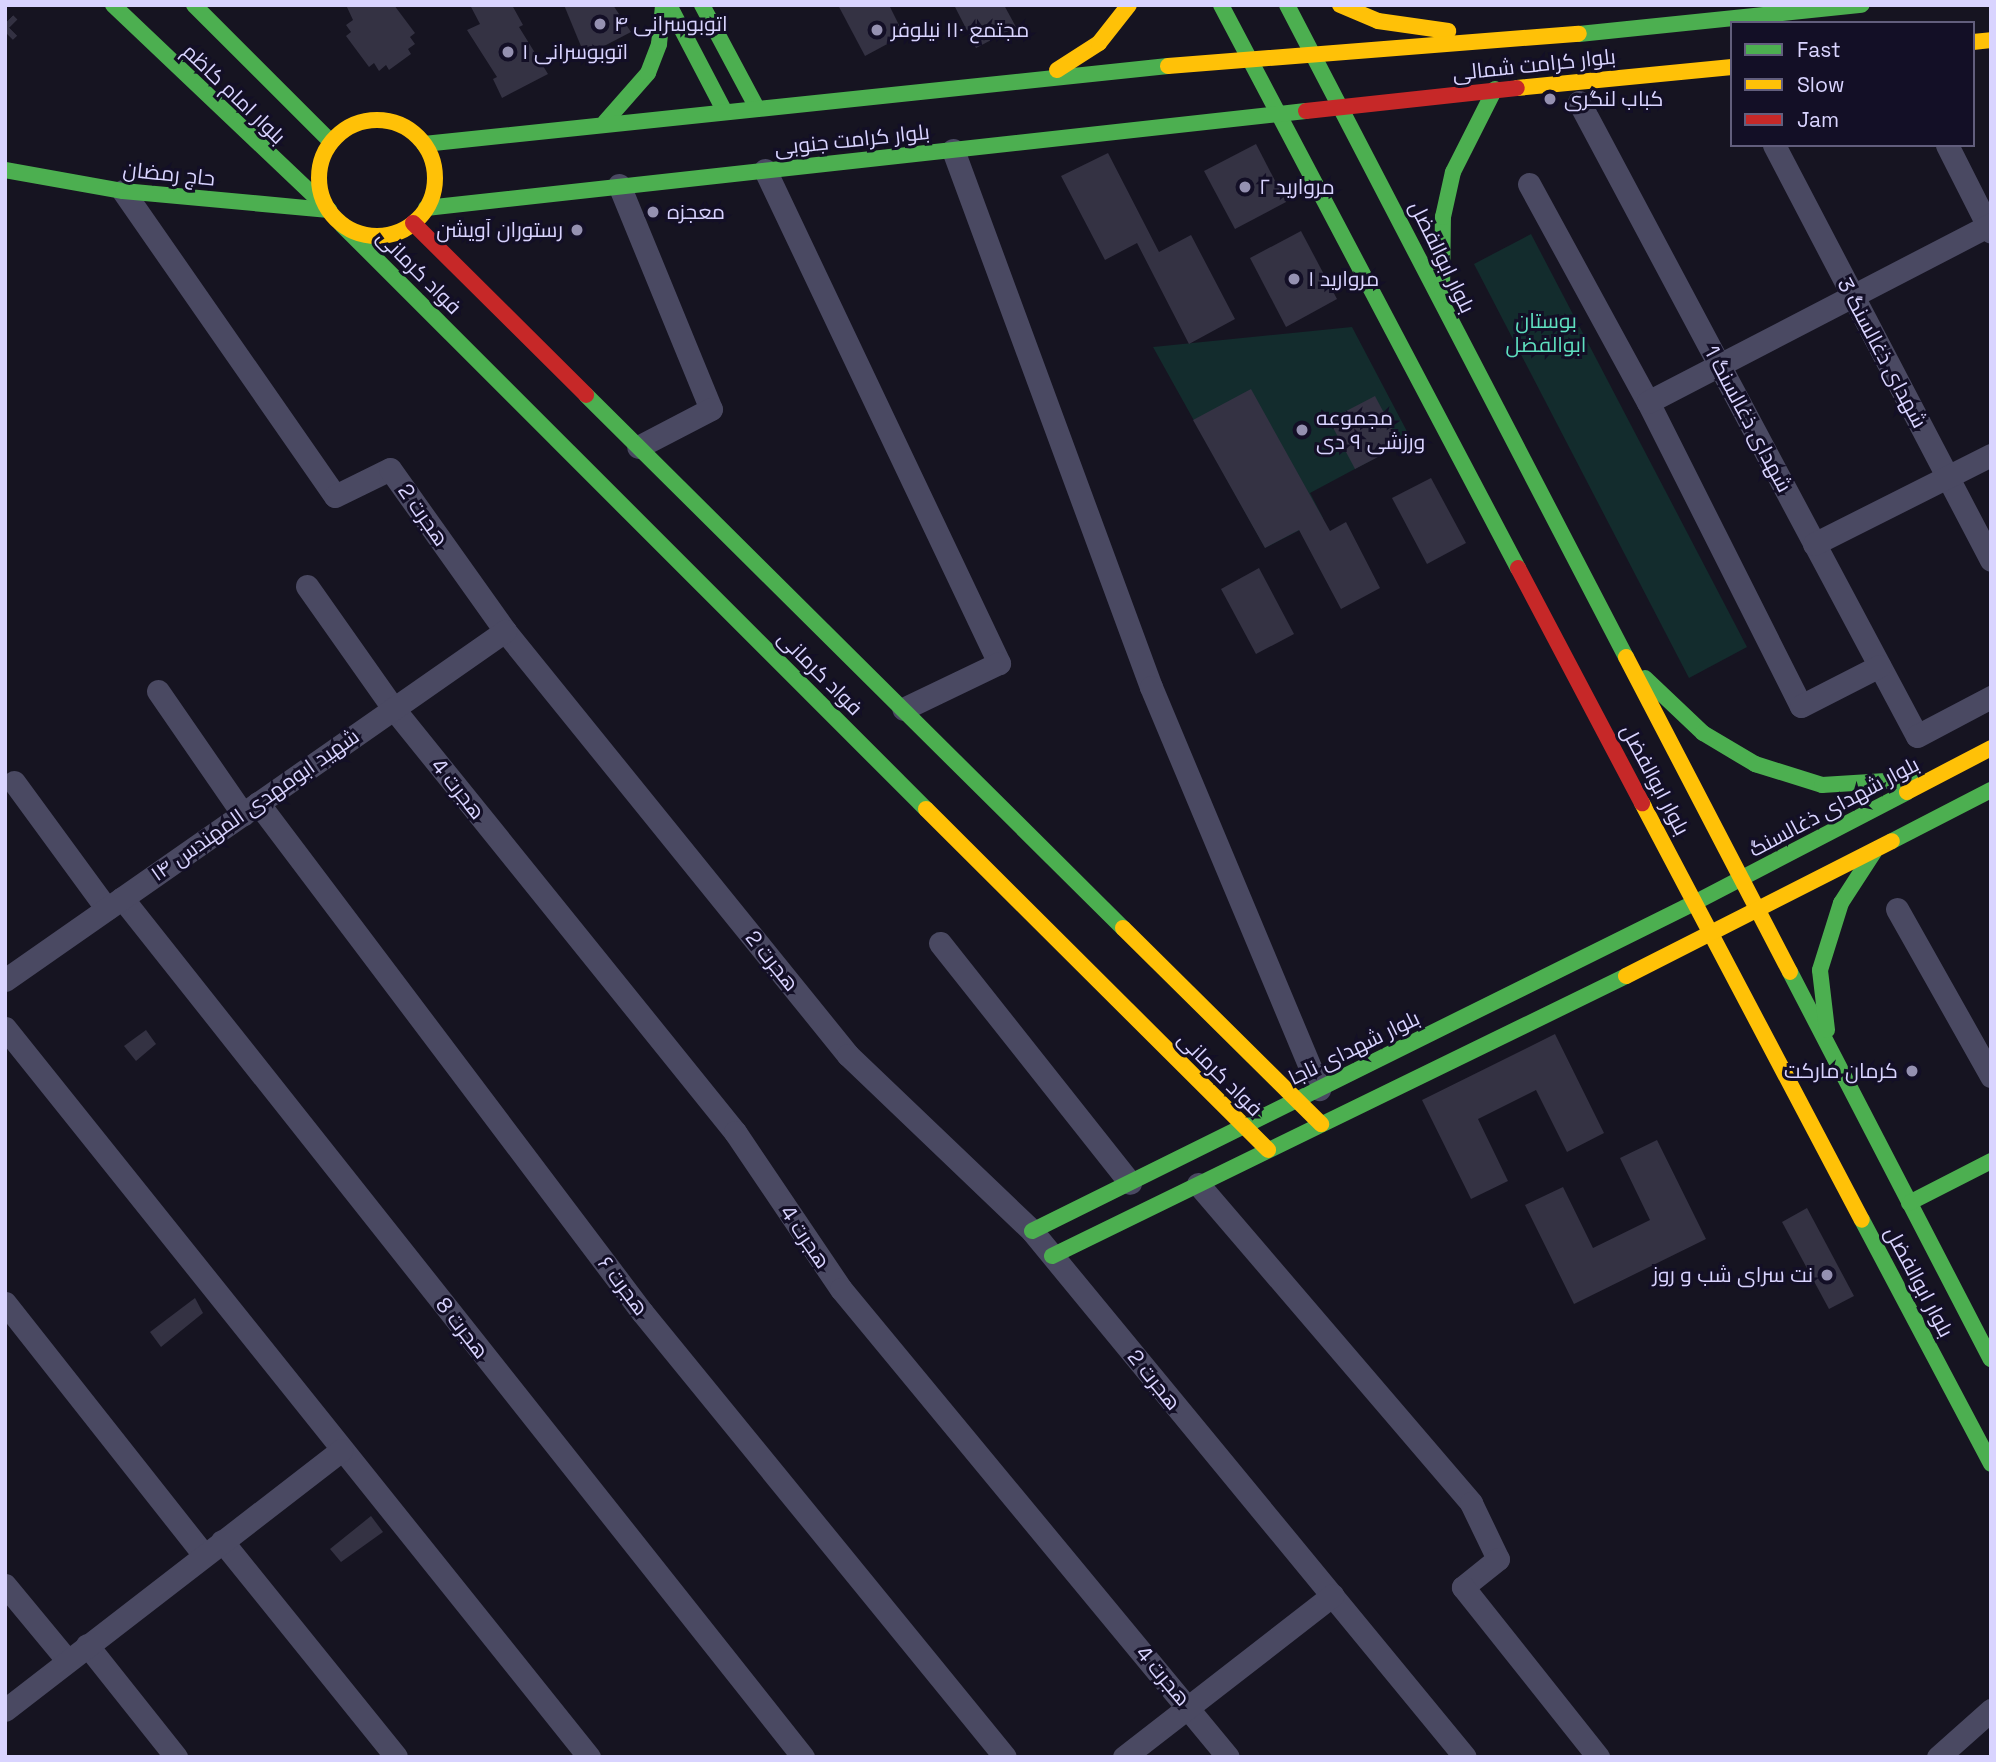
<!DOCTYPE html>
<meta charset="utf-8">
<style>
body{margin:0}
#map{position:relative;width:1996px;height:1762px;overflow:hidden;background:#161421;font-family:"Space Grotesk",Cairo,sans-serif}
div>[style]{position:absolute}
[style*='--x']{left:calc(var(--x)*1px);top:calc(var(--y)*1px);width:calc(var(--w)*1px);rotate:calc(var(--a)*1deg)}
.green>*{inset:0;background:#132c2d}
.building>*{inset:0;background:#343243}
.street-tunnel>*{height:23px;margin-top:-11.5px;transform-origin:0;background:repeating-linear-gradient(90deg,#333142 0 23px,transparent 0 34px)}
.street>*{height:23px;margin:-11.5px;padding:0 11.5px;transform-origin:11.5px;border-radius:11.5px;background:#4a4962}
.fast>*{height:16px;margin:-8px;padding:0 8px;transform-origin:8px;border-radius:8px;background:#4caf50}
.slow>*{height:16px;margin:-8px;padding:0 8px;transform-origin:8px;border-radius:8px;background:#ffc107}
.slow>.ring{margin:-8px;padding:0;box-sizing:content-box;background:none;border:16px solid #ffc107;border-radius:50%}
.jam>*{height:16px;margin:-8px;padding:0 8px;transform-origin:8px;border-radius:8px;background:#c62828}
.dots>*{width:19px;height:19px;translate:-50% -50%;box-sizing:border-box;border:4px solid #130f26;border-radius:50%}
span{translate:-50% -50%;white-space:nowrap;text-align:center;line-height:1.15;-webkit-text-stroke:6px #130f26;paint-order:stroke}
.poi-label{font-size:21px;color:#d9d4ff}
.left{translate:0 -50%;text-align:left}
.right{translate:-100% -50%;text-align:right}
.street-label{font-size:21px;color:#d9d4ff}
.park-label{font-size:21px;color:#5fe0c0}
.frame{position:absolute;inset:0;border:7px solid #d9d4ff;pointer-events:none}
.legend{position:absolute;left:1730px;top:21px;width:245px;height:126px;box-sizing:border-box;background:#130f26;border:2px solid #625e7d;margin:0;padding:9px 12px;list-style:none;font-size:21px;color:#d9d4ff}
.legend li{display:flex;align-items:center;gap:14px;height:35px}
.legend b{width:35px;border:2px solid #625e7d}
</style>
<div id="map">
<div class="green">
<div style="clip-path:polygon(1531px 234px,1747px 647px,1689px 678px,1474px 264px)"></div>
<div style="clip-path:polygon(1352px 327px,1411px 439px,1310px 493px,1323px 518px,1265px 548px,1153px 347px)"></div>
</div>
<div class="building">
<div style="clip-path:polygon(346px 5px,394px 5px,415px 33px,410px 37px,415px 44px,408px 49px,411px 54px,389px 70px,386px 65px,379px 71px,374px 63px,369px 67px,346px 36px,351px 32px,346px 25px,353px 20px)"></div>
<div style="clip-path:polygon(470px 5px,512px 5px,523px 25px,519px 27px,548px 74px,502px 98px,493px 79px,497px 77px,467px 30px,480px 24px)"></div>
<div style="clip-path:polygon(564px 5px,613px 5px,631px 32px,585px 56px)"></div>
<div style="clip-path:polygon(838px 5px,889px 5px,904px 35px,865px 56px)"></div>
<div style="clip-path:polygon(954px 5px,1004px 5px,1016px 27px,976px 48px)"></div>
<div style="clip-path:polygon(1256px 144px,1286px 202px,1235px 229px,1204px 171px)"></div>
<div style="clip-path:polygon(1108px 153px,1159px 252px,1191px 235px,1235px 319px,1189px 344px,1137px 243px,1105px 260px,1061px 176px)"></div>
<div style="clip-path:polygon(1301px 231px,1337px 299px,1286px 327px,1250px 258px)"></div>
<div style="clip-path:polygon(1251px 389px,1330px 531px,1346px 522px,1380px 588px,1341px 609px,1299px 530px,1265px 548px,1193px 420px)"></div>
<div style="clip-path:polygon(1375px 396px,1401px 445px,1355px 469px,1329px 420px)"></div>
<div style="clip-path:polygon(1431px 478px,1466px 543px,1427px 564px,1392px 498px)"></div>
<div style="clip-path:polygon(1259px 568px,1294px 634px,1256px 654px,1221px 589px)"></div>
<div style="clip-path:polygon(146px 1030px,156px 1044px,136px 1061px,124px 1046px)"></div>
<div style="clip-path:polygon(1555px 1034px,1604px 1133px,1567px 1152px,1536px 1090px,1478px 1119px,1508px 1181px,1471px 1199px,1422px 1100px)"></div>
<div style="clip-path:polygon(1657px 1140px,1706px 1239px,1574px 1304px,1525px 1205px,1563px 1187px,1593px 1248px,1650px 1220px,1620px 1158px)"></div>
<div style="clip-path:polygon(1807px 1208px,1854px 1296px,1829px 1309px,1782px 1222px)"></div>
<div style="clip-path:polygon(195px 1298px,203px 1313px,161px 1347px,150px 1332px)"></div>
<div style="clip-path:polygon(371px 1516px,383px 1532px,341px 1562px,330px 1549px)"></div>
</div>
<div class="street-tunnel">
<div style="--x:5;--y:23;--w:6;--a:45"></div>
<div style="--x:9;--y:27;--w:6;--a:135"></div>
</div>
<div class="street">
<div style="--x:1579;--y:102;--w:718;--a:61.94"></div>
<div style="--x:1917;--y:736;--w:84;--a:-27.8"></div>
<div style="--x:1774;--y:145;--w:468;--a:62.4"></div>
<div style="--x:1947;--y:145;--w:97;--a:63.2"></div>
<div style="--x:953;--y:150;--w:572;--a:69.76"></div>
<div style="--x:1151;--y:687;--w:436;--a:67.3"></div>
<div style="--x:765;--y:170;--w:546;--a:64.61"></div>
<div style="--x:999;--y:663;--w:106;--a:154.4"></div>
<div style="--x:1529;--y:184;--w:248;--a:61.4"></div>
<div style="--x:1648;--y:402;--w:340;--a:63.3"></div>
<div style="--x:1801;--y:706;--w:88;--a:-27.1"></div>
<div style="--x:619;--y:185;--w:242;--a:67.7"></div>
<div style="--x:711;--y:409;--w:82;--a:152.5"></div>
<div style="--x:123;--y:191;--w:371;--a:55.2"></div>
<div style="--x:335;--y:496;--w:61;--a:-26.1"></div>
<div style="--x:390;--y:469;--w:199;--a:54.6"></div>
<div style="--x:505;--y:631;--w:545;--a:51.03"></div>
<div style="--x:848;--y:1055;--w:255;--a:43.7"></div>
<div style="--x:1032;--y:1231;--w:681;--a:50.54"></div>
<div style="--x:1648;--y:402;--w:386;--a:-27.4"></div>
<div style="--x:1814;--y:544;--w:198;--a:-26.7"></div>
<div style="--x:307;--y:586;--w:149;--a:54.8"></div>
<div style="--x:393;--y:708;--w:545;--a:51.11"></div>
<div style="--x:735;--y:1132;--w:189;--a:56"></div>
<div style="--x:841;--y:1289;--w:607;--a:50.41"></div>
<div style="--x:158;--y:691;--w:150;--a:55.4"></div>
<div style="--x:14;--y:782;--w:157;--a:53.8"></div>
<div style="--x:258;--y:803;--w:638;--a:52.97"></div>
<div style="--x:642;--y:1312;--w:574;--a:50.79"></div>
<div style="--x:122;--y:898;--w:1096;--a:51.59"></div>
<div style="--x:1897;--y:909;--w:192;--a:60.6"></div>
<div style="--x:940;--y:943;--w:306;--a:51.6"></div>
<div style="--x:5;--y:980;--w:610;--a:-34.92"></div>
<div style="--x:5;--y:1028;--w:934;--a:51.3"></div>
<div style="--x:1198;--y:1184;--w:420;--a:49.4"></div>
<div style="--x:1471;--y:1503;--w:62;--a:64.3"></div>
<div style="--x:1498;--y:1559;--w:45;--a:141.3"></div>
<div style="--x:1463;--y:1587;--w:217;--a:51.5"></div>
<div style="--x:5;--y:1303;--w:321;--a:51.7"></div>
<div style="--x:222;--y:1541;--w:277;--a:51.1"></div>
<div style="--x:5;--y:1585;--w:97;--a:50.4"></div>
<div style="--x:87;--y:1645;--w:143;--a:51.5"></div>
<div style="--x:5;--y:1710;--w:425;--a:-37.7"></div>
<div style="--x:1124;--y:1757;--w:264;--a:-37.8"></div>
<div style="--x:1938;--y:1757;--w:71;--a:-41.6"></div>
</div>
<div class="fast">
<div style="--x:113;--y:5;--w:298;--a:43.5"></div>
<div style="--x:194;--y:5;--w:194;--a:45"></div>
<div style="--x:669;--y:5;--w:119;--a:62.4"></div>
<div style="--x:702;--y:5;--w:115;--a:61.9"></div>
<div style="--x:1221;--y:5;--w:637;--a:62.19"></div>
<div style="--x:1287;--y:5;--w:735;--a:62.53"></div>
<div style="--x:1579;--y:34;--w:284;--a:-5.9"></div>
<div style="--x:605;--y:122;--w:65;--a:-48.7"></div>
<div style="--x:648;--y:73;--w:31;--a:-69"></div>
<div style="--x:659;--y:44;--w:39;--a:-84"></div>
<div style="--x:424;--y:144;--w:748;--a:-5.98"></div>
<div style="--x:5;--y:170;--w:120;--a:10.1"></div>
<div style="--x:123;--y:191;--w:207;--a:5.3"></div>
<div style="--x:426;--y:208;--w:885;--a:-6.29"></div>
<div style="--x:342;--y:225;--w:826;--a:45"></div>
<div style="--x:1442;--y:294;--w:77;--a:-89.3"></div>
<div style="--x:1443;--y:217;--w:46;--a:-77.5"></div>
<div style="--x:1453;--y:172;--w:93;--a:-63.2"></div>
<div style="--x:586;--y:395;--w:757;--a:44.79"></div>
<div style="--x:1645;--y:678;--w:80;--a:43.5"></div>
<div style="--x:1703;--y:733;--w:61;--a:30.8"></div>
<div style="--x:1755;--y:764;--w:70;--a:17.4"></div>
<div style="--x:1822;--y:785;--w:96;--a:-3.6"></div>
<div style="--x:1892;--y:841;--w:111;--a:-27.3"></div>
<div style="--x:1790;--y:972;--w:436;--a:62.6"></div>
<div style="--x:1827;--y:1030;--w:60;--a:-96.7"></div>
<div style="--x:1820;--y:970;--w:70;--a:-72.6"></div>
<div style="--x:1841;--y:903;--w:61;--a:-57.1"></div>
<div style="--x:1909;--y:1203;--w:92;--a:-27.1"></div>
<div style="--x:1862;--y:1220;--w:276;--a:62.1"></div>
<div style="--x:1032;--y:1231;--w:741;--a:-26.36"></div>
<div style="--x:1696;--y:902;--w:238;--a:-27.5"></div>
<div style="--x:1052;--y:1256;--w:639;--a:-26"></div>
</div>
<div class="slow">
<div style="--x:1340;--y:5;--w:41;--a:22.8"></div>
<div style="--x:1378;--y:21;--w:71;--a:8.1"></div>
<div style="--x:1973;--y:42;--w:18;--a:-6"></div>
<div style="--x:1168;--y:66;--w:412;--a:-4.5"></div>
<div style="--x:1057;--y:70;--w:50;--a:-32.7"></div>
<div style="--x:1099;--y:43;--w:48;--a:-51.7"></div>
<div style="--x:1517;--y:88;--w:216;--a:-5.6"></div>
<div class="ring" style="left:319px;top:120px;width:100px;height:100px"></div>
<div style="--x:1626;--y:657;--w:355;--a:62.5"></div>
<div style="--x:1907;--y:792;--w:95;--a:-27.6"></div>
<div style="--x:1642;--y:803;--w:471;--a:62.2"></div>
<div style="--x:926;--y:809;--w:483;--a:44.9"></div>
<div style="--x:1123;--y:928;--w:279;--a:44.7"></div>
<div style="--x:1626;--y:976;--w:298;--a:-26.9"></div>
</div>
<div class="jam">
<div style="--x:1306;--y:111;--w:212;--a:-6.2"></div>
<div style="--x:413;--y:223;--w:244;--a:44.8"></div>
<div style="--x:1518;--y:568;--w:266;--a:62.2"></div>
</div>
<div class="dots">
<div style="left:600px;top:24px;background:#9591b1"></div>
<div style="left:877px;top:30px;background:#9591b1"></div>
<div style="left:508px;top:52px;background:#9591b1"></div>
<div style="left:1550px;top:99px;background:#9591b1"></div>
<div style="left:1245px;top:187px;background:#9591b1"></div>
<div style="left:653px;top:212px;background:#9591b1"></div>
<div style="left:577px;top:230px;background:#9591b1"></div>
<div style="left:1294px;top:279px;background:#9591b1"></div>
<div style="left:1302px;top:430px;background:#9591b1"></div>
<div style="left:1912px;top:1071px;background:#9591b1"></div>
<div style="left:1827px;top:1275px;background:#9591b1"></div>
</div>
<div class="poi-label">
<span class="left" style="left:614px;top:24px">اتوبوسرانی ۴</span>
<span class="left" style="left:891px;top:30px">مجتمع ۱۱۰ نیلوفر</span>
<span class="left" style="left:522px;top:52px">اتوبوسرانی ۱</span>
<span class="left" style="left:1564px;top:99px">کباب لنگری</span>
<span class="left" style="left:1259px;top:187px">مروارید ۲</span>
<span class="left" style="left:667px;top:212px">معجزه</span>
<span class="right" style="left:563px;top:230px">رستوران آویشن</span>
<span class="left" style="left:1308px;top:279px">مروارید ۱</span>
<span class="left" style="left:1316px;top:430px">مجموعه<br>ورزشی ۹ دی</span>
<span class="right" style="left:1898px;top:1071px">کرمان مارکت</span>
<span class="right" style="left:1813px;top:1275px">نت سرای شب و روز</span>
</div>
<div class="street-label">
<span style="left:1534px;top:65px;rotate:-6deg">بلوار کرامت شمالی</span>
<span style="left:234px;top:94px;rotate:44deg">بلوار امام کاظم</span>
<span style="left:852px;top:140px;rotate:-6deg">بلوار کرامت جنوبی</span>
<span style="left:169px;top:174px;rotate:6deg">حاج رمضان</span>
<span style="left:1442px;top:257px;rotate:64deg">بلوار ابوالفضل</span>
<span style="left:419px;top:272px;rotate:45deg">فواد کرمانی</span>
<span style="left:1882px;top:353px;rotate:62deg">شهدای ذغالسنگ 3</span>
<span style="left:1748px;top:419px;rotate:62deg">شهدای ذغالسنگ 1</span>
<span style="left:423px;top:515px;rotate:55deg">هجرت 2</span>
<span style="left:820px;top:673px;rotate:45deg">فواد کرمانی</span>
<span style="left:1655px;top:780px;rotate:62deg">بلوار ابوالفضل</span>
<span style="left:458px;top:789px;rotate:51deg">هجرت 4</span>
<span style="left:255px;top:805px;rotate:-35deg">شهید ابومهدی المهندس ۱۴</span>
<span style="left:1834px;top:807px;rotate:-28deg">بلوار شهدای ذغالسنگ</span>
<span style="left:772px;top:961px;rotate:51deg">هجرت 2</span>
<span style="left:1354px;top:1048px;rotate:-26deg">بلوار شهدای ناجا</span>
<span style="left:1220px;top:1074px;rotate:45deg">فواد کرمانی</span>
<span style="left:805px;top:1237px;rotate:56deg">هجرت 4</span>
<span style="left:1919px;top:1282px;rotate:62deg">بلوار ابوالفضل</span>
<span style="left:623px;top:1286px;rotate:53deg">هجرت ۶</span>
<span style="left:462px;top:1328px;rotate:52deg">هجرت 8</span>
<span style="left:1154px;top:1380px;rotate:51deg">هجرت 2</span>
<span style="left:1163px;top:1676px;rotate:50deg">هجرت 4</span>
</div>
<div class="park-label">
<span style="left:1546px;top:333px">بوستان<br>ابوالفضل</span>
</div>
<div class="frame"></div>
<ul class="legend">
<li><b style="height:9px;background:#4caf50"></b>Fast</li>
<li><b style="height:9px;background:#ffc107"></b>Slow</li>
<li><b style="height:9px;background:#c62828"></b>Jam</li>
</ul>
</div>
